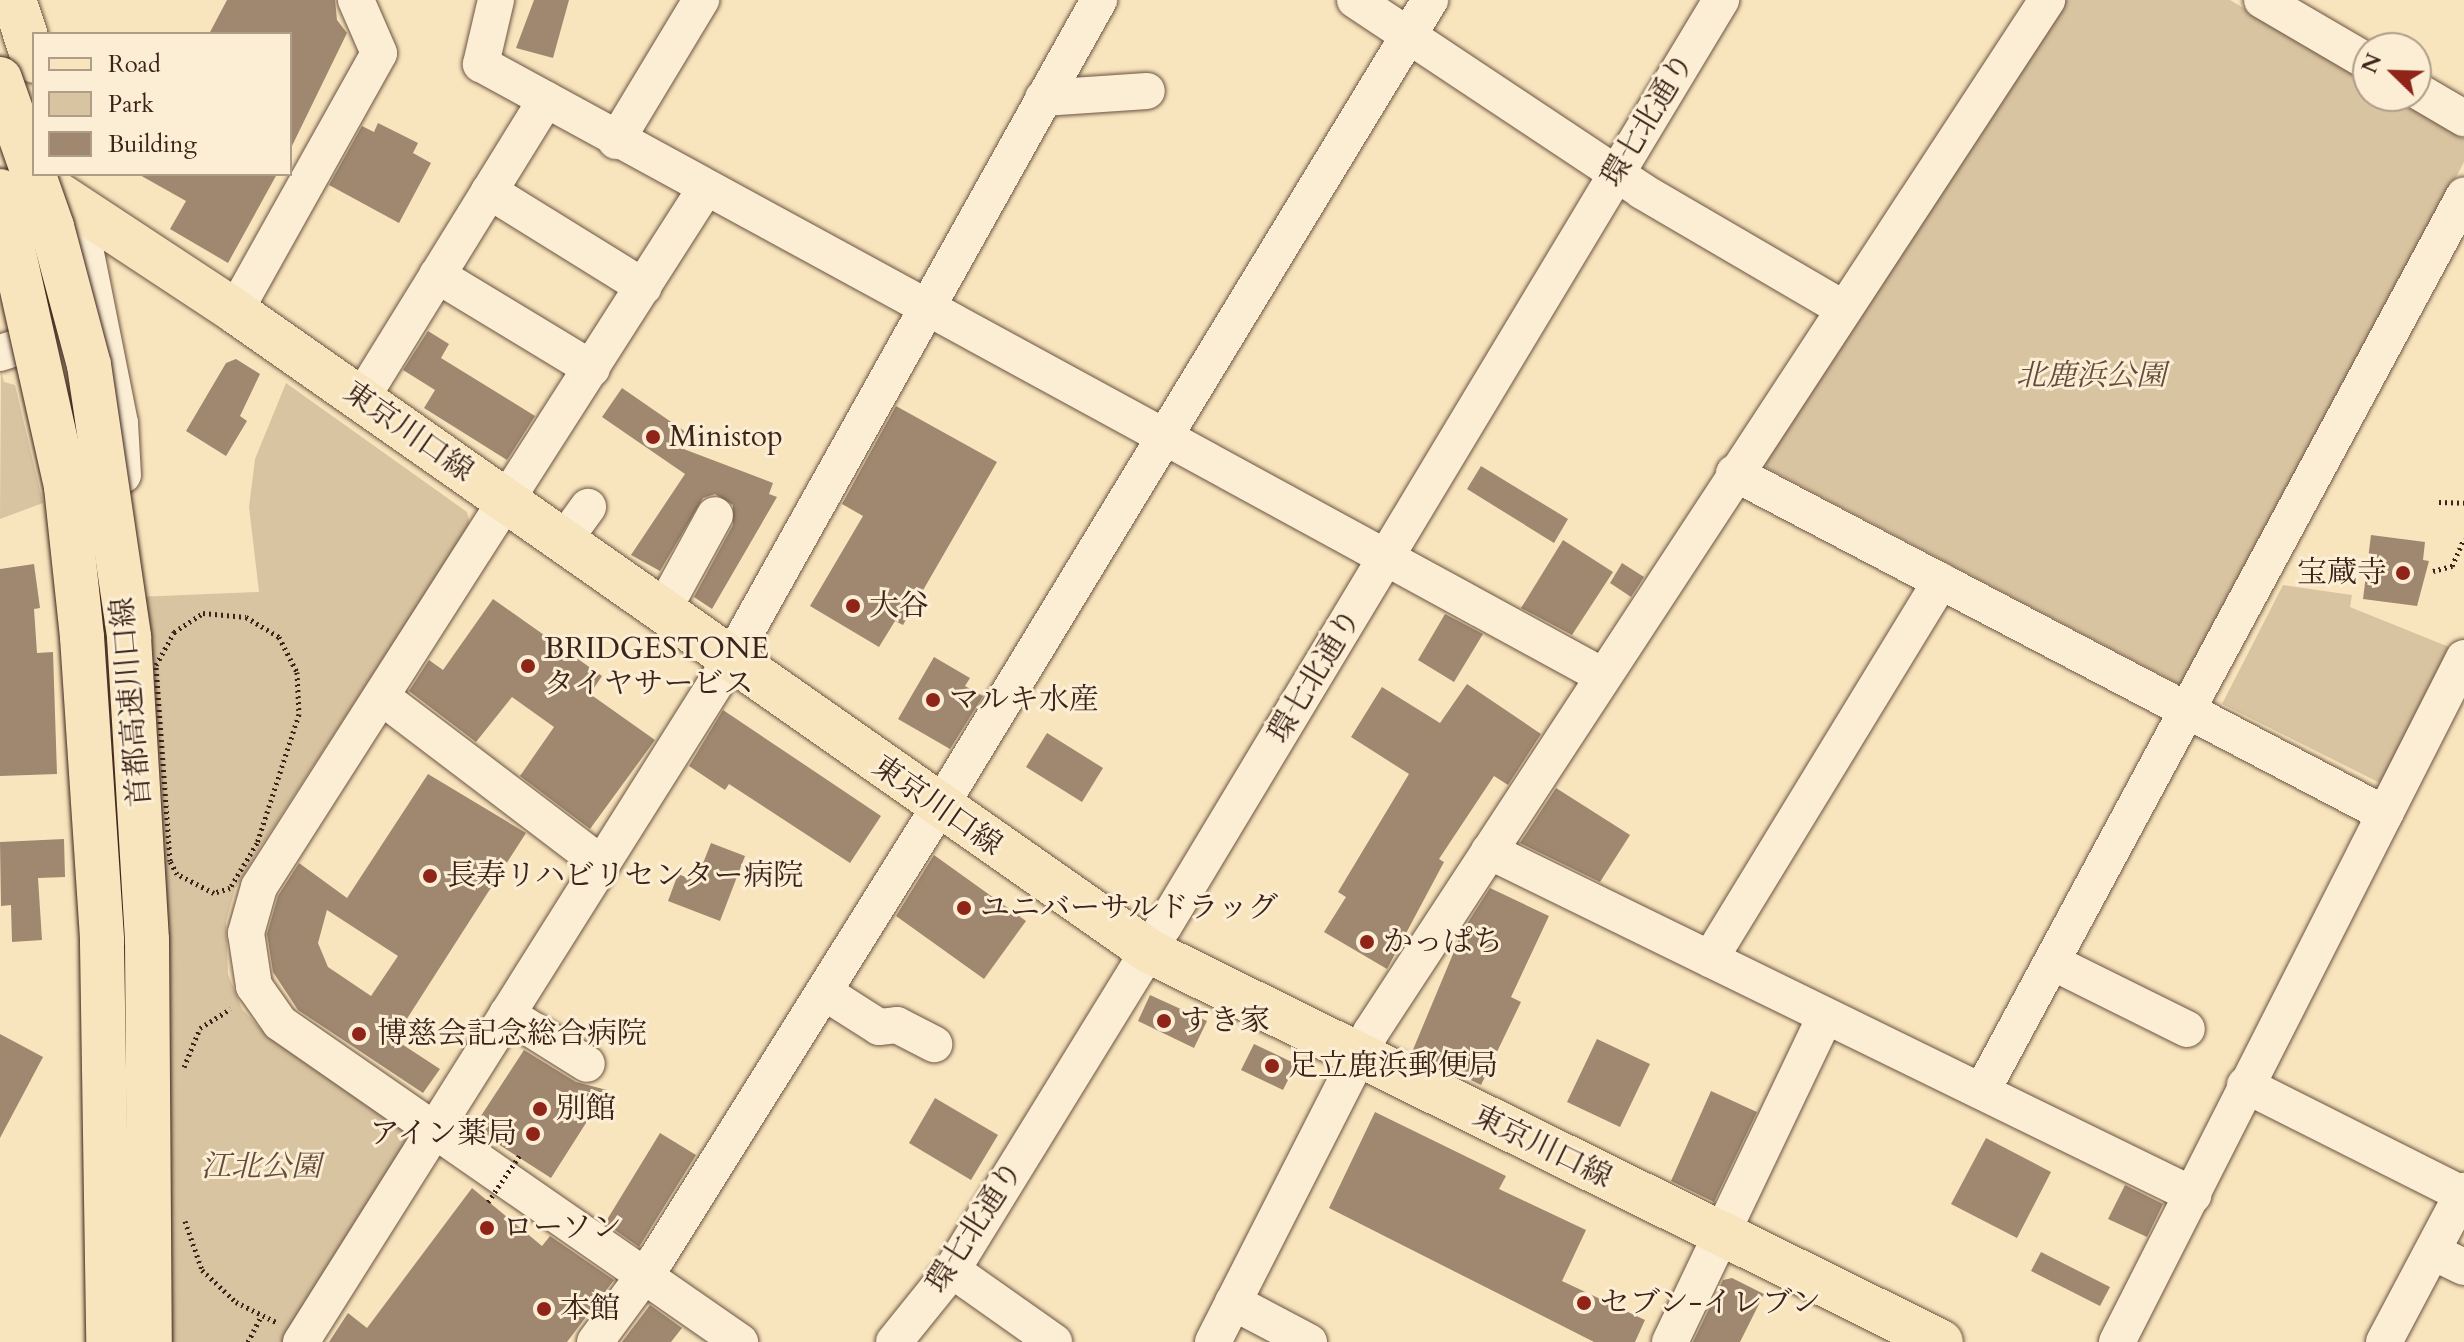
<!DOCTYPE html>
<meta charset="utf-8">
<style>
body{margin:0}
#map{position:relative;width:2464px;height:1342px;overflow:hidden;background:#f9e5bd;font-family:Cardo,"Noto Serif JP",serif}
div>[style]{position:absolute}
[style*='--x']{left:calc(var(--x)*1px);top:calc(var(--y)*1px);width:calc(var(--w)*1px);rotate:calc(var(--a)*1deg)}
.green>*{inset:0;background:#d9c4a1}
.building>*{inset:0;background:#9f886f}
.path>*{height:5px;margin-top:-2.5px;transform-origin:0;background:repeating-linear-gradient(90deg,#3d231a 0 2px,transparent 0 6px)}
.roads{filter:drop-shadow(0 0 2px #6c5443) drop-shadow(0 0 2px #6c5443)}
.minor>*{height:36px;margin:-18px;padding:0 18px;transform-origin:18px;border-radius:18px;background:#fbeed4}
.major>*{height:44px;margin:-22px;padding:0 22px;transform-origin:22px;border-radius:22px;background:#f9e5bd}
.path-bridge>*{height:5px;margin-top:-2.5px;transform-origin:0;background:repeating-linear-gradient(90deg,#3d231a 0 2px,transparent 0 6px)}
.bridges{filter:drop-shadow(0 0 2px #3d231a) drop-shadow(0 0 2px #3d231a)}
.highway-bridge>*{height:44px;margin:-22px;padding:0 22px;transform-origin:22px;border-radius:22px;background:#f9e5bd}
.dots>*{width:22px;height:22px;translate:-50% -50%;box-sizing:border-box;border:4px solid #fbeed4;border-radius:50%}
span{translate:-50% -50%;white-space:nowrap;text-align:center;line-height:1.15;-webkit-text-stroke:6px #fbeed4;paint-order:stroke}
.street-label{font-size:30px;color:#3d231a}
.park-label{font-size:30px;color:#644b3c;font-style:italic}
.poi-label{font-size:30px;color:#3d231a}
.left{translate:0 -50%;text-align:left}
.right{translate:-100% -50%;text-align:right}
.legend{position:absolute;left:32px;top:32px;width:260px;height:144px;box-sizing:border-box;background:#fbeed4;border:2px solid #af9d8a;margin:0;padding:10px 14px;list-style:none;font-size:24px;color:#3d231a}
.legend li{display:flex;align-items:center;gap:16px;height:40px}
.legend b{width:40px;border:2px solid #af9d8a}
.north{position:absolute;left:2352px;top:32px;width:80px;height:80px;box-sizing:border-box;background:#fbeed4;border:2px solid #af9d8a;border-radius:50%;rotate:293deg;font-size:22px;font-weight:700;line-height:32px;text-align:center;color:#3d231a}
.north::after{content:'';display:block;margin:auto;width:28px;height:36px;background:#8f2418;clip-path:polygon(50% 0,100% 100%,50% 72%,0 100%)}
</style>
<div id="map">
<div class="green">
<div style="clip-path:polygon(2062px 0,2230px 0,2368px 82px,2368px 96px,2391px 96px,2464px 139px,2464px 162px,2188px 689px,1767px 468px,1765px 461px)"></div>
<div style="clip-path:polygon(1px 372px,4px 382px,15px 385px,43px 503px,0 519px)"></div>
<div style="clip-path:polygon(286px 383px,467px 512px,470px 525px,263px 843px,235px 889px,226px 922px,228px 974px,242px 1009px,268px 1037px,406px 1129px,406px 1142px,283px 1342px,162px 1342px,136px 597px,259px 592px,249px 507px,255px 459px)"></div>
<div style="clip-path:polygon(2283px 585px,2352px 595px,2350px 607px,2454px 649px,2384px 785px,2222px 704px)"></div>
</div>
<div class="building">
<div style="clip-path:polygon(227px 0,335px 0,337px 20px,347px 33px,290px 150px,290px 34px,209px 34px)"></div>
<div style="clip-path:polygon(534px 0,569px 0,553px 58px,516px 48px)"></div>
<div style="clip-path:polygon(378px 123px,418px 143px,413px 153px,431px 163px,399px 223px,329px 185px,362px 126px,374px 132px)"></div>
<div style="clip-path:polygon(138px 174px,277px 174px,228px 263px,170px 229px,186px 201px)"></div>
<div style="clip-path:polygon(428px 331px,449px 344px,441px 358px,535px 416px,507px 460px,424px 408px,435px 390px,403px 370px)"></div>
<div style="clip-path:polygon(236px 359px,260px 374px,240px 416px,247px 421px,226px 456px,186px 431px,226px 363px)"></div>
<div style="clip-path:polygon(622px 388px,690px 435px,681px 448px,773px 483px,769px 494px,777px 497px,712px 609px,694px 597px,733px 525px,733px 505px,715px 494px,703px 498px,660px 571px,631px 555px,685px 474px,602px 417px)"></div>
<div style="clip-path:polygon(896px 406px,997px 462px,903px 625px,895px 621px,879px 647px,810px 606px,863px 516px,842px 504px)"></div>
<div style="clip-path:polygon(1481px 466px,1568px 519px,1554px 543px,1467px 489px)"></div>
<div style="clip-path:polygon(2371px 535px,2425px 542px,2423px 560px,2429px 561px,2417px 606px,2363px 599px)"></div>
<div style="clip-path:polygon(1563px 540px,1613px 572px,1572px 635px,1521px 608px)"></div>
<div style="clip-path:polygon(1622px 563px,1644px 577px,1631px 597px,1610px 583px)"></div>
<div style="clip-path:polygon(34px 564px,40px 608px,34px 609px,37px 653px,53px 652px,57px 774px,0 776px,0 569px)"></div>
<div style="clip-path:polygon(493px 599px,602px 676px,590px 694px,655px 740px,590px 829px,520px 776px,554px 727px,512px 697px,476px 742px,409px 691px,429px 660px,443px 670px)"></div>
<div style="clip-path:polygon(1445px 614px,1483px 634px,1454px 682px,1418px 660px)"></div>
<div style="clip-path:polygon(934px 657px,970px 678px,965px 686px,983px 696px,950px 749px,898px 719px)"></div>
<div style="clip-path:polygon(1467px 684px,1541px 734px,1508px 785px,1494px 776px,1439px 859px,1444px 862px,1387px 969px,1324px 932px,1346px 897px,1338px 892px,1409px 774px,1351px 737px,1382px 687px,1440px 723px)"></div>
<div style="clip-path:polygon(723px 710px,881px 816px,850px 863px,729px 784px,725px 790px,689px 766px)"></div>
<div style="clip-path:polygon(1047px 733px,1103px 768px,1082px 802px,1026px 767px)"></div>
<div style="clip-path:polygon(evenodd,428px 774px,526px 833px,394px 1039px,440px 1069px,423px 1093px,298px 1010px,273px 972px,267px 934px,278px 896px,299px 863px,347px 898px,428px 774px,327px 910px,398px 956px,371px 996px,328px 967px,318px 943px,327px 910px)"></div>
<div style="clip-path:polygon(1556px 788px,1630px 835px,1600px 882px,1520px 843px)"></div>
<div style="clip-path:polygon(64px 839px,65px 877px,38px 878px,42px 940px,12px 942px,11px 905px,1px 906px,0 842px)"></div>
<div style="clip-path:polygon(711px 843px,745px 856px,720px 921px,668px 901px,678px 874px,696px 881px)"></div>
<div style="clip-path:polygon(934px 855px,1026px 921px,984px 979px,896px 916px)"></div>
<div style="clip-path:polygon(1490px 888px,1549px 916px,1511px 997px,1521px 1002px,1481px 1085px,1412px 1052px,1463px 930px)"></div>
<div style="clip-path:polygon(1150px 995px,1207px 1021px,1194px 1048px,1138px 1021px)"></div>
<div style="clip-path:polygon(0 1034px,43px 1057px,0 1138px)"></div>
<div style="clip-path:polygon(1597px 1039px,1650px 1064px,1620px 1127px,1567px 1102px)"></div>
<div style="clip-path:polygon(1254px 1044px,1296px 1064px,1283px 1090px,1241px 1070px)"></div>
<div style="clip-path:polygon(524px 1050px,576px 1082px,607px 1090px,551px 1178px,473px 1128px)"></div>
<div style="clip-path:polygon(1711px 1091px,1757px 1112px,1714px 1202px,1671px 1181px)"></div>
<div style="clip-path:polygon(935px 1098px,998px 1135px,971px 1180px,909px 1143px)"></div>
<div style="clip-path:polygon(1375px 1112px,1506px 1176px,1499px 1189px,1586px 1230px,1562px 1281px,1645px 1320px,1635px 1342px,1594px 1342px,1329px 1208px)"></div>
<div style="clip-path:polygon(660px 1133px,696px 1155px,639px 1247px,605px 1223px)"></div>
<div style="clip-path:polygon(1986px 1138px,2051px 1172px,2017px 1238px,1951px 1204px)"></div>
<div style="clip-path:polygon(2125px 1185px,2163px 1204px,2147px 1237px,2108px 1219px)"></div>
<div style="clip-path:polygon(472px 1188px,542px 1246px,550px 1236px,614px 1280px,567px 1342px,329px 1342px,348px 1313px,367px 1328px)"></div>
<div style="clip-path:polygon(2041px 1252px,2110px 1287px,2100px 1306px,2031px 1271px)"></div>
<div style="clip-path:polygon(1732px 1278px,1764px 1294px,1740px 1342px,1693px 1342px,1723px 1280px)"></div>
<div style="clip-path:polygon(650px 1305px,682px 1328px,671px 1342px,622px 1342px)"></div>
</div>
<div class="path">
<div style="--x:2439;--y:502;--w:25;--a:2"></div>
<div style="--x:2433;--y:571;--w:20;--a:-15"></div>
<div style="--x:2452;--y:566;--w:30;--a:-66"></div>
<div style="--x:203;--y:613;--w:43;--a:5.3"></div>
<div style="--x:246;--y:617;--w:39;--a:31"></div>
<div style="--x:279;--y:637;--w:39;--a:63"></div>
<div style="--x:297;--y:672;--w:42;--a:87.3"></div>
<div style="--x:299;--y:714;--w:136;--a:108"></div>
<div style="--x:257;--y:843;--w:52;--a:121"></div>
<div style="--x:230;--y:888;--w:17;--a:163"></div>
<div style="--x:214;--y:893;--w:42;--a:-152.8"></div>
<div style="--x:177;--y:874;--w:15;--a:-118"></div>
<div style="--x:170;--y:861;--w:196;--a:-94.1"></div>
<div style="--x:156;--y:665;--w:38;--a:-61"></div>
<div style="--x:174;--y:632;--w:35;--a:-33"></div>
<div style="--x:184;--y:1067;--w:42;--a:-67.7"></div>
<div style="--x:200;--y:1028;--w:36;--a:-32"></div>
<div style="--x:185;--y:1221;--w:52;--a:70.9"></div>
<div style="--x:202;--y:1270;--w:47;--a:43.3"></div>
<div style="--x:236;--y:1302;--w:47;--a:26.6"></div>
<div style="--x:248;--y:1342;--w:30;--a:-63"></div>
</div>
<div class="roads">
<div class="minor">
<div style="--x:496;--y:0;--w:66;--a:103.2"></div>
<div style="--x:481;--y:64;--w:1278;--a:28.61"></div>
<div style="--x:1355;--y:0;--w:345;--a:33.6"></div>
<div style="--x:1642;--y:191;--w:234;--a:30.3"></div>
<div style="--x:2262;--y:0;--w:123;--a:30.3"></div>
<div style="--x:2416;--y:90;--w:56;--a:30.3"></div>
<div style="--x:1043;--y:98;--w:104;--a:-3.9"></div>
<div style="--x:616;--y:141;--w:165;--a:-58.9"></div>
<div style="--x:705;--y:189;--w:828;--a:122.58"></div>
<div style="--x:259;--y:887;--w:48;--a:105.8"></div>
<div style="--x:246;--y:933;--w:54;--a:81.4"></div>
<div style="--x:254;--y:986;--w:45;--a:54.9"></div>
<div style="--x:280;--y:1023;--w:560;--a:34.74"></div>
<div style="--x:489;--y:191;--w:182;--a:31.8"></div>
<div style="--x:77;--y:208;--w:219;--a:78.7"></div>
<div style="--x:120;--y:423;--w:52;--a:86.7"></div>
<div style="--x:437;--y:275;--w:181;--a:31.2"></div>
<div style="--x:235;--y:311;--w:295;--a:-60.8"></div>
<div style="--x:379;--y:53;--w:58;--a:-113.5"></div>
<div style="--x:0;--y:353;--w:20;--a:-18"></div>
<div style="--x:361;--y:399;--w:352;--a:-58.3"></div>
<div style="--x:1734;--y:473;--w:735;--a:27.65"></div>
<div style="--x:564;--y:540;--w:41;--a:-54"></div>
<div style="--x:111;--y:573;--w:47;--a:98.7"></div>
<div style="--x:104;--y:619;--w:290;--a:86.8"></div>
<div style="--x:663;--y:610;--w:108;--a:-61.3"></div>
<div style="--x:383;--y:698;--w:273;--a:37.2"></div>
<div style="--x:1489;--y:851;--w:784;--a:26.04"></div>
<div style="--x:1710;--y:959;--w:443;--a:-58.6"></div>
<div style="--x:2056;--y:964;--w:146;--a:26.4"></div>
<div style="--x:824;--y:992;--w:65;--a:32.5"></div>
<div style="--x:879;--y:1027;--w:18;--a:-6"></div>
<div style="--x:897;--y:1025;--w:42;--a:27.2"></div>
<div style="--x:507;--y:1014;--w:94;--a:32"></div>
<div style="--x:2245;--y:1085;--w:243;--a:26.7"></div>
<div style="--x:1982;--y:1091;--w:1017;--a:-61.7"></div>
<div style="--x:2433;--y:1252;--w:34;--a:26"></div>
<div style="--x:952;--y:1270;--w:125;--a:35.2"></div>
<div style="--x:1233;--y:1302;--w:86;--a:27.8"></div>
<div style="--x:301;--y:1342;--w:807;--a:-57.81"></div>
<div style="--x:731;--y:659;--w:755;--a:-60.82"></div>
<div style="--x:595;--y:1342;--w:104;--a:-53.6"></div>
<div style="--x:657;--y:1258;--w:564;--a:-57.97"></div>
<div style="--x:956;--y:780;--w:913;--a:-58.71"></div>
<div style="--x:894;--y:1342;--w:92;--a:-51.1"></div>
<div style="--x:952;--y:1270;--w:404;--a:-58.4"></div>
<div style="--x:1164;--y:926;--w:1081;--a:-58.97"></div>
<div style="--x:1213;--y:1342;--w:348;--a:-63"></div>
<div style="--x:1371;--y:1032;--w:1234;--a:-56.77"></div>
<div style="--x:1670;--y:1342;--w:360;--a:-64.5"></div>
<div style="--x:2117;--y:1342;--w:767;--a:-63.1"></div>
<div style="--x:2384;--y:1342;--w:171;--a:-62.1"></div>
</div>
<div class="major">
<div style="--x:14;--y:0;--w:64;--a:71.8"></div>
<div style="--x:0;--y:156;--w:282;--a:33.4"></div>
<div style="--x:235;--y:311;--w:1116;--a:35"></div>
<div style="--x:1149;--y:951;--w:883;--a:26.27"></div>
</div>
</div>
<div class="path-bridge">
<div style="--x:488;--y:1202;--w:57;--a:-55.8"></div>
</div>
<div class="bridges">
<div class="highway-bridge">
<div style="--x:0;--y:79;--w:157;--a:70.6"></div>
<div style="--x:52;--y:227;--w:143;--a:75"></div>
<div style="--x:89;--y:365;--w:275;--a:81.6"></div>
<div style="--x:129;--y:637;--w:304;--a:86.6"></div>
<div style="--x:147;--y:940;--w:402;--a:89.6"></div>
<div style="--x:0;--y:191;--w:303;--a:77.4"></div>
<div style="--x:66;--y:487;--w:151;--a:83.9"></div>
<div style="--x:82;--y:637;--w:306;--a:86.2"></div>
<div style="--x:102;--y:942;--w:400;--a:89.1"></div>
</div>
</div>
<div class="dots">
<div style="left:653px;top:437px;background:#8f2418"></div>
<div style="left:2403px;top:573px;background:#8f2418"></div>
<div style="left:853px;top:606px;background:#8f2418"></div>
<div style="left:528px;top:666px;background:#8f2418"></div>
<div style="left:933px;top:700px;background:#8f2418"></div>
<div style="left:430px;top:876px;background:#8f2418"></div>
<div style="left:964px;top:908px;background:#8f2418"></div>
<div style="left:1367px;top:942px;background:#8f2418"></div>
<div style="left:1164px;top:1021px;background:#8f2418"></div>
<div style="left:359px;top:1034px;background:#8f2418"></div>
<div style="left:1272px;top:1066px;background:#8f2418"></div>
<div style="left:540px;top:1109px;background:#8f2418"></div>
<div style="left:533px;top:1134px;background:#8f2418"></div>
<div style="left:487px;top:1228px;background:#8f2418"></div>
<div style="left:1584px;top:1303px;background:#8f2418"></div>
<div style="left:544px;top:1309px;background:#8f2418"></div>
</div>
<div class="street-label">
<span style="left:1648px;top:120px;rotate:-59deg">環七北通り</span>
<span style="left:408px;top:432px;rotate:35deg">東京川口線</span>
<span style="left:1315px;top:676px;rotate:-59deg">環七北通り</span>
<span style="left:132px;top:702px;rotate:-95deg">首都高速川口線</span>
<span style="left:937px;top:806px;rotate:35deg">東京川口線</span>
<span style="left:1542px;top:1147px;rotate:26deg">東京川口線</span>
<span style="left:975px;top:1227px;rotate:-57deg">環七北通り</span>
</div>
<div class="park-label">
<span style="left:2091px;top:376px">北鹿浜公園</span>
<span style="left:261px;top:1167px">江北公園</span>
</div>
<div class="poi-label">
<span class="left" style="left:669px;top:437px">Ministop</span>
<span class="right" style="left:2387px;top:573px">宝蔵寺</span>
<span class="left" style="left:869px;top:606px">大谷</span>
<span class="left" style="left:544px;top:666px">BRIDGESTONE<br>タイヤサービス</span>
<span class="left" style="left:949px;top:700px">マルキ水産</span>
<span class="left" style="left:446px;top:876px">長寿リハビリセンター病院</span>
<span class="left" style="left:980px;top:908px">ユニバーサルドラッグ</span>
<span class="left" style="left:1383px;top:942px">かっぱち</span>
<span class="left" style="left:1180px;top:1021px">すき家</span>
<span class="left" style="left:377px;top:1034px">博慈会記念総合病院</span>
<span class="left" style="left:1288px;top:1066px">足立鹿浜郵便局</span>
<span class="left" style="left:556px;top:1109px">別館</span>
<span class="right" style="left:517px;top:1134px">アイン薬局</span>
<span class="left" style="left:503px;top:1228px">ローソン</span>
<span class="left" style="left:1600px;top:1303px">セブン-イレブン</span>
<span class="left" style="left:560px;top:1309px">本館</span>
</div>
<ul class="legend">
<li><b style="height:10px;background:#f9e5bd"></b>Road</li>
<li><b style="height:22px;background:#d9c4a1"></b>Park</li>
<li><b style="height:22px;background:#9f886f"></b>Building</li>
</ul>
<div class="north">N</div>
</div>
